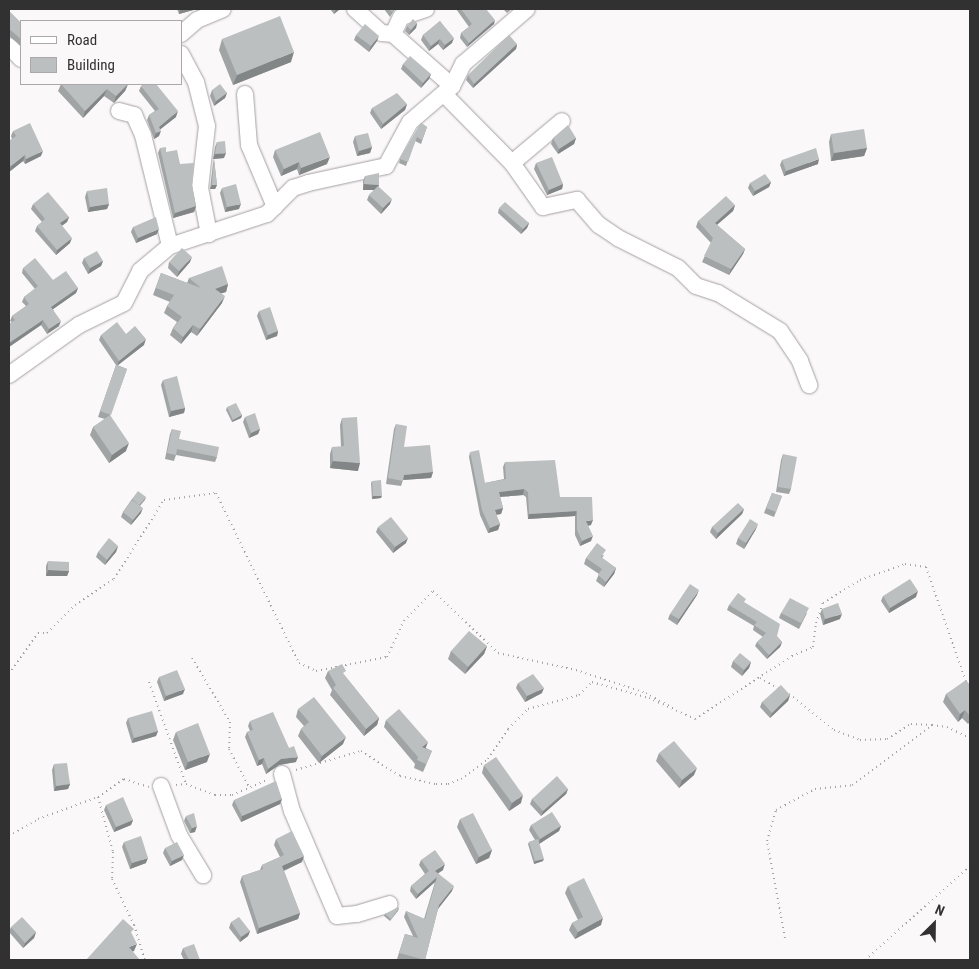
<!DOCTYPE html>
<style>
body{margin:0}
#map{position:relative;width:979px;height:969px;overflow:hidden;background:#fbf8f9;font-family:"Roboto Condensed",sans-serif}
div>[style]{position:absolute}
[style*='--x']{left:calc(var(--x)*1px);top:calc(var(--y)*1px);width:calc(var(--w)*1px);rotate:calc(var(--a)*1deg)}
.path>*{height:2px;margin-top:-1px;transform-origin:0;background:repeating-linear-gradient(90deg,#a3a1a1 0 1px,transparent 0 5px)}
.roads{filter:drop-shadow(0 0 1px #a4a0a2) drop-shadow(0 0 1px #a4a0a2)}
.minor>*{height:16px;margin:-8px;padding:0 8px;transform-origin:8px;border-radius:8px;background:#fff}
.wall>*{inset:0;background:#a1a4a4}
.shaded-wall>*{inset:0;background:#838686}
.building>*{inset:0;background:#bbbfbf}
span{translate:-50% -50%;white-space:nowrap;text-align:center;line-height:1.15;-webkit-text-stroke:4px #fbf8f9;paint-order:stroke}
.frame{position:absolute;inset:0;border:10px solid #323131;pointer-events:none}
.legend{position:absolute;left:20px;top:20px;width:162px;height:65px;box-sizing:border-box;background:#fbf8f9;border:1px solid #aba8a9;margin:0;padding:6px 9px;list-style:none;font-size:15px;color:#323131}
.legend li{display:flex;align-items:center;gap:10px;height:25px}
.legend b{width:25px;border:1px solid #aba8a9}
.north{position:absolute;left:909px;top:899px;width:50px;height:50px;-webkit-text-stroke:4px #fbf8f9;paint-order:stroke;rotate:23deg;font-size:14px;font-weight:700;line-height:20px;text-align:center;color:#323131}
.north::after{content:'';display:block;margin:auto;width:18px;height:22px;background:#323131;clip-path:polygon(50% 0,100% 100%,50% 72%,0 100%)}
</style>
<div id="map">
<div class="path">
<div style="--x:192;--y:658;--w:74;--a:59.3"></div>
<div style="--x:230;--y:722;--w:27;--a:92"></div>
<div style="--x:229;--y:749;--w:43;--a:62.2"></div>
<div style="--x:9;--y:674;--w:50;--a:-54.7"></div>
<div style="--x:38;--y:633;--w:9;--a:0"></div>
<div style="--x:47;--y:633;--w:40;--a:-45"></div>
<div style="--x:75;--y:605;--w:47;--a:-33.7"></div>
<div style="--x:114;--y:579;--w:93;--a:-57.7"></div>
<div style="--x:164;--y:500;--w:52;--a:-7.7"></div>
<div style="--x:216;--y:493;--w:189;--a:64"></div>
<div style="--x:299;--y:663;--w:19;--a:25"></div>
<div style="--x:316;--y:671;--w:72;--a:-11.2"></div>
<div style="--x:387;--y:657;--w:40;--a:-65"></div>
<div style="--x:404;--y:621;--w:42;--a:-46"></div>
<div style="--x:433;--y:591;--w:90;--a:43.6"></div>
<div style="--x:498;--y:653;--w:80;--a:12.3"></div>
<div style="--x:576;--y:670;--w:74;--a:18.2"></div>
<div style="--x:646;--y:693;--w:35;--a:29"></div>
<div style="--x:760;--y:678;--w:21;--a:29"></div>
<div style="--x:149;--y:682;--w:109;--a:70.1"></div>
<div style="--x:789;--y:694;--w:58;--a:38.7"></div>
<div style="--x:834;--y:730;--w:28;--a:21"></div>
<div style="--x:860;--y:740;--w:27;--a:-2"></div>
<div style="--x:887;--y:739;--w:28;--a:-32"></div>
<div style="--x:911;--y:724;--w:21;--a:3"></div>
<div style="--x:296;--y:770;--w:68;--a:-16.3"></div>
<div style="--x:361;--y:751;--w:46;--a:32.7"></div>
<div style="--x:400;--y:776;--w:37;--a:13"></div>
<div style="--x:436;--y:784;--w:12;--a:0"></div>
<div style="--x:448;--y:784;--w:14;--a:-21"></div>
<div style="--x:461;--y:779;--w:34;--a:-37"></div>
<div style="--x:488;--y:759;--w:36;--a:-56"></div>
<div style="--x:508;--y:729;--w:28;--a:-45"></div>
<div style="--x:528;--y:709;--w:53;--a:-15.4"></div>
<div style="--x:579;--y:695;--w:18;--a:-45"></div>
<div style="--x:592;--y:682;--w:59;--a:15.7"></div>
<div style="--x:649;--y:698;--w:51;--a:24.5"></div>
<div style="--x:695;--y:719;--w:116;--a:-33"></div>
<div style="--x:792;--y:656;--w:23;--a:-23"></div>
<div style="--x:813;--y:647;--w:24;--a:-83"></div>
<div style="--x:816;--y:623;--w:21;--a:-71"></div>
<div style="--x:823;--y:603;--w:44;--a:-31.9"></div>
<div style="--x:860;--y:580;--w:48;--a:-19.6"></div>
<div style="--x:905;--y:564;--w:21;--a:8"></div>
<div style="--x:926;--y:567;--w:122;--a:70.8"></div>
<div style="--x:176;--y:785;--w:10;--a:-6"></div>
<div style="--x:186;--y:784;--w:31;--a:21"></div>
<div style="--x:215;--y:795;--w:17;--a:0"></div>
<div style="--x:232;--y:795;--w:39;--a:-23"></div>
<div style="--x:98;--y:797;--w:32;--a:-35"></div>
<div style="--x:124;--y:779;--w:26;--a:18"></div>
<div style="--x:9;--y:836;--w:34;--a:-30"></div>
<div style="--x:38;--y:819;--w:64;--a:-20.1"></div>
<div style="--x:98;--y:797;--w:57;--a:74.7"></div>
<div style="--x:113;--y:852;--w:27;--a:92"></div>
<div style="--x:112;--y:879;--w:51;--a:64.4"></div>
<div style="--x:134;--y:925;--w:37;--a:73"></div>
<div style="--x:785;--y:938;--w:99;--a:-100.5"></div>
<div style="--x:767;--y:841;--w:32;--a:-74"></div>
<div style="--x:776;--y:810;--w:44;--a:-28.3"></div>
<div style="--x:815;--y:789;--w:37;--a:-6"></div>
<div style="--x:852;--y:785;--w:100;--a:-36.9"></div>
<div style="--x:932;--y:725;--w:15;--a:8"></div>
<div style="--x:947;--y:727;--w:25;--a:26"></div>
<div style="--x:865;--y:960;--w:141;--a:-41.8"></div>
</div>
<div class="roads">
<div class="minor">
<div style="--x:355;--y:9;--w:36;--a:42"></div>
<div style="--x:382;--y:33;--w:11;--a:5"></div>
<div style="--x:426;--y:9;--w:26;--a:162"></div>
<div style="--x:401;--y:17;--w:19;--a:115"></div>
<div style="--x:393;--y:34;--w:79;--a:41.4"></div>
<div style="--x:181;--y:34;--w:21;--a:-41"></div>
<div style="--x:197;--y:20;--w:28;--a:-23"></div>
<div style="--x:9;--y:46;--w:18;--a:47"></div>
<div style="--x:181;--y:54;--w:32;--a:62"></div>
<div style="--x:196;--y:82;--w:45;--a:76"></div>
<div style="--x:207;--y:126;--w:62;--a:96.4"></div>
<div style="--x:200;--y:188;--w:47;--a:78.9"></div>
<div style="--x:245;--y:94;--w:51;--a:85.5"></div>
<div style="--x:249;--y:145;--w:67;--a:67.2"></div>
<div style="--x:444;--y:94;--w:97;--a:45.4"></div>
<div style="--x:512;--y:163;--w:54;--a:54.8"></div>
<div style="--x:543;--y:207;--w:35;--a:-12"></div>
<div style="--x:577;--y:200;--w:33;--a:49"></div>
<div style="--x:599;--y:225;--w:23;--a:34"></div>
<div style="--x:618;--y:238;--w:67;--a:26.6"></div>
<div style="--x:678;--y:268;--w:25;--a:45"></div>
<div style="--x:696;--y:286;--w:23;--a:18"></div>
<div style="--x:718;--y:293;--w:73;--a:31.5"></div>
<div style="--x:780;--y:331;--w:36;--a:56"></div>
<div style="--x:800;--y:361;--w:26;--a:69"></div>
<div style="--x:119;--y:111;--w:16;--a:15"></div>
<div style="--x:134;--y:115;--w:22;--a:66"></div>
<div style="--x:143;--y:135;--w:114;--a:76.3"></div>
<div style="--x:512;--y:163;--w:65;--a:-40"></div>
<div style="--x:9;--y:375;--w:86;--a:-35.5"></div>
<div style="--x:79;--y:325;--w:50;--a:-26.1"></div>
<div style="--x:124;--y:303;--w:36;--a:-63"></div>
<div style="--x:140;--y:271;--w:39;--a:-40"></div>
<div style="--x:170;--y:246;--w:102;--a:-18.3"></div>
<div style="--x:267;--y:214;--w:37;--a:-45"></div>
<div style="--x:293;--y:188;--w:16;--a:-18"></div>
<div style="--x:308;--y:183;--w:80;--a:-12.3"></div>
<div style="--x:386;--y:166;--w:50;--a:-61.4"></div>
<div style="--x:410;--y:122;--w:55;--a:-40.6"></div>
<div style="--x:452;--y:86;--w:25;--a:-63"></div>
<div style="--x:463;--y:64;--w:84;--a:-40.7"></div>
<div style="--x:282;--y:774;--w:38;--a:75"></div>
<div style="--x:292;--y:811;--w:114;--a:66.8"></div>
<div style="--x:337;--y:916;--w:20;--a:-6"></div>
<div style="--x:357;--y:914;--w:34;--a:-17"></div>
<div style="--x:161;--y:786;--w:52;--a:69.8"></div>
<div style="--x:179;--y:835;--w:47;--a:59"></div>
</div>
</div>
<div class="wall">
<div style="clip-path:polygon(9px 9px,10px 12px,21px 23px,21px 46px,9px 36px)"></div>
<div style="clip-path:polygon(177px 9px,197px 9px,179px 14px)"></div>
<div style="clip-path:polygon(330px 9px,340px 9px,334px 14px)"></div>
<div style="clip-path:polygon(384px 9px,396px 9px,395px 9px,390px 17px)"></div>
<div style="clip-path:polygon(456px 9px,486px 9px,494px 24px,467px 47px,460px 38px,461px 33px,469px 27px)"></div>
<div style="clip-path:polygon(503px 9px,512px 9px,507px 13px)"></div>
<div style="clip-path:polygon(440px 21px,452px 43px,443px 50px,438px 44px,429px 51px,421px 40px,423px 35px)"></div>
<div style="clip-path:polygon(417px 23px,416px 28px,409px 35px,405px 31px,407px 26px)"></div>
<div style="clip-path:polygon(356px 35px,377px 41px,369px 52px,354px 40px)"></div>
<div style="clip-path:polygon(222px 39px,291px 62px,233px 85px,219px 50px)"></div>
<div style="clip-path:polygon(517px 44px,516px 49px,473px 88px,466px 80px,468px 75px)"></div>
<div style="clip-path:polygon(403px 64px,431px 74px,429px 79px,421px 88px,401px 69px)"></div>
<div style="clip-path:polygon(61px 84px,128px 84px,125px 91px,114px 103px,104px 96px,83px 118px,58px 91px)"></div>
<div style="clip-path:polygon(141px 86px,176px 117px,160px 129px,159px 136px,154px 139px,147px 120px,149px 115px,155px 111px,139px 91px)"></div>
<div style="clip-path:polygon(212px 90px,227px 93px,225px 98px,214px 106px,210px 96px)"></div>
<div style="clip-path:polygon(407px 104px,405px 110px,381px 129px,370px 113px,372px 108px)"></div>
<div style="clip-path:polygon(421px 123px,427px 127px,421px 144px,415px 141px,406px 166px,399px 163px,400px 159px)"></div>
<div style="clip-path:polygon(13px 131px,41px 156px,25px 164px,23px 161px,9px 172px,9px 141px,12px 139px,11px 136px)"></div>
<div style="clip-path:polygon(831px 134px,867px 148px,864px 156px,831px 161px,829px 142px)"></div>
<div style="clip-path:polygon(355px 136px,372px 147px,370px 153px,357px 156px,353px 142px)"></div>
<div style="clip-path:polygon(553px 138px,576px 138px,574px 144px,558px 154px,551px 144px)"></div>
<div style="clip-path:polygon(217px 142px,224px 158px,213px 159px,215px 147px)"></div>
<div style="clip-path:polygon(160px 148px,166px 152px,180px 164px,192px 185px,196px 206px,194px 212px,173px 218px,158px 153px)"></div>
<div style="clip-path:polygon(275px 150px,327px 164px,299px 175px,297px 169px,281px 176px,273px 157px)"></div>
<div style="clip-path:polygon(214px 159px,217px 185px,215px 189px,210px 189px,213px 164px)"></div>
<div style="clip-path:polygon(782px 160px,818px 164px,784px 176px,780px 165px)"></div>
<div style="clip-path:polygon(536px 163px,563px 184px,562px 189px,547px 195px,534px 169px)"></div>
<div style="clip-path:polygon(365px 176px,379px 185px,378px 187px,390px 204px,381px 214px,367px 200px,369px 195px,374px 190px,363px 190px,363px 181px)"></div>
<div style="clip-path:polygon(771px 182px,769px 187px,753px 196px,748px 188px,750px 183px)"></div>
<div style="clip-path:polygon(222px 188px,239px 209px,225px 212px,220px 193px)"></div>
<div style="clip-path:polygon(87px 191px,109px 204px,107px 209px,88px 212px,85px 197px)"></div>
<div style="clip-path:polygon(33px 204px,69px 217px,67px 222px,62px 226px,70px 243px,56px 255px,35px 231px,37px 226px,42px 222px,31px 209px)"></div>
<div style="clip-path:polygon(735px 205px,733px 211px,717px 225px,745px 249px,743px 254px,729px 275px,702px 262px,711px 243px,696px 227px,698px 221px)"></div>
<div style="clip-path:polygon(499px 208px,529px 223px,527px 228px,521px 234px,498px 213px)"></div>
<div style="clip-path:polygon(133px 227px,157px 234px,136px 243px,131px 232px)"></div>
<div style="clip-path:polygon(84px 258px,103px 261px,101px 266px,88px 274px,82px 263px)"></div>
<div style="clip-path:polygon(169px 262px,190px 262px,177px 277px,168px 268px)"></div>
<div style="clip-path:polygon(23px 268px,53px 280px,78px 288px,76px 293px,53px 309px,59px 326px,47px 334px,41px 325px,9px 347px,9px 324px,12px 322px,10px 321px,12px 316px,26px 306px,22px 302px,24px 297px,35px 289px,22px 273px)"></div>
<div style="clip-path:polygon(161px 273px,187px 283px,189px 278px,228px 284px,226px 292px,221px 293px,222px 303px,197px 336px,191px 332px,181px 344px,170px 335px,173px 328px,177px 322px,164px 313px,167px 306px,170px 302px,153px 295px)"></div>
<div style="clip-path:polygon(259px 311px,278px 331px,277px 336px,266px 340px,257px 316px)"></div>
<div style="clip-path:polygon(126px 334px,144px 345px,117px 365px,127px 369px,110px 416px,126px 451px,109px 463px,90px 435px,93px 427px,105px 419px,98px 417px,116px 365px,99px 340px,101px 335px)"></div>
<div style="clip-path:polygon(163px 380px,185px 408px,184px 413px,169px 417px,161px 385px)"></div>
<div style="clip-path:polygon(227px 407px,242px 415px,241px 418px,232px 422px,226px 410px)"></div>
<div style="clip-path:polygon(245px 417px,260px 429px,258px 434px,249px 438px,243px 422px)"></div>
<div style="clip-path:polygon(342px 418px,358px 471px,330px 468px,330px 454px,332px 447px,341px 447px,340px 425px)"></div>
<div style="clip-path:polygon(396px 424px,404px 447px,433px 472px,431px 478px,403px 480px,401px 486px,386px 484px,394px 429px)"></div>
<div style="clip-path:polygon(172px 429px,179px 439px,217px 457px,215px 462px,176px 455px,174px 461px,165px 459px,170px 434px)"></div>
<div style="clip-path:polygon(470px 452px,485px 483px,504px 479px,503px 467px,505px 462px,560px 497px,591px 525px,588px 526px,591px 541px,580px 546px,575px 535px,575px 516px,528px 519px,526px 497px,523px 495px,500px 497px,503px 508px,501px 514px,496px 515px,500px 524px,498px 530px,488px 533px,480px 515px,469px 457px)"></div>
<div style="clip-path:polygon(783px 454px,791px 489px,789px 494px,776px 492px,781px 460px)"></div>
<div style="clip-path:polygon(372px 481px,381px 498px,372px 499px,371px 483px)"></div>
<div style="clip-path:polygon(772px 493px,782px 496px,774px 517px,764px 513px)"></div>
<div style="clip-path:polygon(146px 497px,145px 500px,140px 506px,141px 513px,131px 525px,121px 517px,123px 512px,132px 499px)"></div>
<div style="clip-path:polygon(744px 509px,742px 514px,716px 539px,710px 532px,712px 527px)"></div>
<div style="clip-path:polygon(378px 527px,406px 543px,393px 553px,376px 532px)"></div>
<div style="clip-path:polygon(756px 529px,744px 549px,736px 544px,738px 538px)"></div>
<div style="clip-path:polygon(118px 546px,116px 552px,105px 565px,96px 557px,98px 552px)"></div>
<div style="clip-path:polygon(604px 555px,602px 558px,616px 568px,614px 574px,604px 587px,596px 581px,599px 574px,584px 564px,586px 558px)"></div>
<div style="clip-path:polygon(48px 561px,69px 571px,67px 576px,46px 576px,46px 566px)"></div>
<div style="clip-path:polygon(697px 595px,677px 625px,668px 619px,670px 614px)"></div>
<div style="clip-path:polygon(883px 596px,916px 597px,889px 613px,881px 601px)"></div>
<div style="clip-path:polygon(745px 603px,782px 642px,780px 647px,767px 659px,755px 646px,757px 642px,763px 637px,753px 630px,754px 626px,727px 610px,729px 605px)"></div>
<div style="clip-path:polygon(822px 609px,840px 619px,823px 625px,820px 614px)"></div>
<div style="clip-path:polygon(781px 613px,807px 613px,799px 629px,779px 618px)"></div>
<div style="clip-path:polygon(487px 646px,484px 654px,465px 674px,448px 659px,451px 651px)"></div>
<div style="clip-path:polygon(733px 661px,751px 662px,749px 668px,742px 676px,731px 667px)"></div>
<div style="clip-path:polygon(328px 671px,344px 675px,379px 718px,377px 725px,364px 736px,330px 695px,332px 690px,325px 678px)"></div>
<div style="clip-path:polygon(159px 677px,183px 694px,164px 701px,157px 682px)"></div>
<div style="clip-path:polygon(518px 683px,542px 693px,525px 702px,516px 688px)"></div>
<div style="clip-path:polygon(970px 685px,970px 722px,968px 724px,962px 718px,958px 722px,943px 702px,946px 694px)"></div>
<div style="clip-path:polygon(790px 695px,788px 701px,770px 718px,760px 707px,762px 702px)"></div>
<div style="clip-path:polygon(298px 709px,343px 744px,319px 763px,298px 736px,301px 729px,304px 726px,296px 717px)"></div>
<div style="clip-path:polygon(128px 718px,158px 731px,156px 736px,132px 743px,126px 723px)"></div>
<div style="clip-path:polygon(386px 720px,426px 748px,432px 751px,423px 772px,414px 768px,415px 764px,384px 727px)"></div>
<div style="clip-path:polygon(250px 721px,289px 748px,296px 762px,279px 765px,266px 774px,262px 764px,257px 766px,245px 737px,247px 732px,250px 731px,248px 726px)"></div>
<div style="clip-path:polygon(176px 732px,207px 762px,185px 770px,173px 740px)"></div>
<div style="clip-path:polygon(659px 753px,694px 775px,679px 788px,656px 761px)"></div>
<div style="clip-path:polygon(54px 764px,70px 784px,68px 789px,54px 791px,52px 770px)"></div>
<div style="clip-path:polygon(484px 765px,521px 803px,509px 811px,482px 773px)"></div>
<div style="clip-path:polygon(568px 789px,566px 794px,541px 816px,530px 804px,532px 799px)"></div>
<div style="clip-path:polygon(282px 799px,280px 804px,241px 822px,232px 805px,234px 800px)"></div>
<div style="clip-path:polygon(106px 805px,133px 820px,131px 825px,114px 832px,104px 810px)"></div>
<div style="clip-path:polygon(186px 816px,195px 832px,190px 833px,184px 821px)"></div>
<div style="clip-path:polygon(460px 819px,492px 850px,489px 858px,476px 864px,457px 827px)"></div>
<div style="clip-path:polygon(531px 825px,561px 826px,559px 831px,539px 844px,543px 861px,534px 864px,528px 844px,529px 842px,535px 840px,529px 830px)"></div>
<div style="clip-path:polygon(276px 839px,302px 862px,284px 871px,300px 913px,298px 919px,257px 934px,240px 882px,242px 876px,260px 870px,262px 865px,280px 857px,274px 845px)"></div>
<div style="clip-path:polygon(124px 842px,146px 863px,130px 869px,122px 847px)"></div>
<div style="clip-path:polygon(165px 848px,182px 860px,170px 866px,163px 853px)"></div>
<div style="clip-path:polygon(421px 860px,443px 870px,438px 873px,452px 891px,438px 909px,425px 960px,404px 960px,397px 959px,405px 934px,413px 936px,404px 917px,406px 911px,424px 919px,435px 882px,416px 899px,410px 891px,411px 886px,425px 874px,419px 865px)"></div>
<div style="clip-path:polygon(568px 886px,601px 925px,575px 939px,569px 930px,572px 923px,578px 920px,565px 893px)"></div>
<div style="clip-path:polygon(399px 908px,398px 911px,390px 921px,384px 916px,385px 914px)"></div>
<div style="clip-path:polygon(231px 922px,250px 931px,248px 936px,240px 942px,229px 928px)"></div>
<div style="clip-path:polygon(11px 927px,36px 932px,34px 938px,23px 948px,9px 932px)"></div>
<div style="clip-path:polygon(183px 948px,200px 960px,184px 960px,181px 954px)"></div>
</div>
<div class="shaded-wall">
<div style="clip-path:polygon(180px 9px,197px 9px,179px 14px)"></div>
<div style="clip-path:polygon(336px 9px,340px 9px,334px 14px)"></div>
<div style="clip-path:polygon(495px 20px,494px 24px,467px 47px,469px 43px)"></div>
<div style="clip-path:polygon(417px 23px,416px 28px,409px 35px,411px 30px)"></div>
<div style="clip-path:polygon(379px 36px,377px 41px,369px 52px,371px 46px)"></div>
<div style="clip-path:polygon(454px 38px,452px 43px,443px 50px,445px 45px)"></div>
<div style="clip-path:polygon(440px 39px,438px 44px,429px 51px,431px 46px)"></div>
<div style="clip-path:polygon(517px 44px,516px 49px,473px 88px,474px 84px)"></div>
<div style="clip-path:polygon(294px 52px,291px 62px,233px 85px,237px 75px)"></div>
<div style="clip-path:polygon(431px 74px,429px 79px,421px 88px,423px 83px)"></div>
<div style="clip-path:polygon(128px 84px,125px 91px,114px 103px,116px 96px)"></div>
<div style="clip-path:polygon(107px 89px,104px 96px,83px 118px,85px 111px)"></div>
<div style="clip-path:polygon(227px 93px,225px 98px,214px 106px,216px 101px)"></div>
<div style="clip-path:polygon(407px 104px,405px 110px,381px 129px,383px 124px)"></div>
<div style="clip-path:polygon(178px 111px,176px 117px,157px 132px,159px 127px)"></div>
<div style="clip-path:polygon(161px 131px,159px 136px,154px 139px,156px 133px)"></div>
<div style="clip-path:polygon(576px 138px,574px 144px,558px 154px,559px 149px)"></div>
<div style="clip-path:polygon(372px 147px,370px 153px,357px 156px,359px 151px)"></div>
<div style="clip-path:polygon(867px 148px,864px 156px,831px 161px,834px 153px)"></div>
<div style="clip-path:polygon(43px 151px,41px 156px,25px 164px,26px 159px)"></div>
<div style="clip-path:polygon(226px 153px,224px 158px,213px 159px,215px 154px)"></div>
<div style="clip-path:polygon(25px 155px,23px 161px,9px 172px,11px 166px)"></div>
<div style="clip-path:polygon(330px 157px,327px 164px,299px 175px,301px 168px)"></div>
<div style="clip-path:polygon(819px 159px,818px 164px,784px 176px,786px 171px)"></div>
<div style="clip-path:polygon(299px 162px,297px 169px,281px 176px,284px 169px)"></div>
<div style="clip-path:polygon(771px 182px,769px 187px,753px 196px,755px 191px)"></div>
<div style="clip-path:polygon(364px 184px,379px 185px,377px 190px,363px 190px)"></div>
<div style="clip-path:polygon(563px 184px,562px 189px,547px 195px,549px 190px)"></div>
<div style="clip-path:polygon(212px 185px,217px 185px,215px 189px,210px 189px)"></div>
<div style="clip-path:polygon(392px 199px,390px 204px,381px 214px,383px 208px)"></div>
<div style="clip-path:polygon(109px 204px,107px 209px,88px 212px,90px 207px)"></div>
<div style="clip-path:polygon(241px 204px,239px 209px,225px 212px,227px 207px)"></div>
<div style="clip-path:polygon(735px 205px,733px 211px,713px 228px,715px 223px)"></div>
<div style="clip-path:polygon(196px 206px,194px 212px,173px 218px,175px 213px)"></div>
<div style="clip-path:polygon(69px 217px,67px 222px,58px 228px,60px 223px)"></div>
<div style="clip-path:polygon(529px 223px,527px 228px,521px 234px,523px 229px)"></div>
<div style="clip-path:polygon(159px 229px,157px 234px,136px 243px,138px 238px)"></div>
<div style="clip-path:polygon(72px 238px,70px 243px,56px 255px,57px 250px)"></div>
<div style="clip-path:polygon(745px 249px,743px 254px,729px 275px,731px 269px)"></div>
<div style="clip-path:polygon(192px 257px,190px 262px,177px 277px,179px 271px)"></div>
<div style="clip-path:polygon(103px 261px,101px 266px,88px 274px,90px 268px)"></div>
<div style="clip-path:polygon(228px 284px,226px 292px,213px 296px,215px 289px)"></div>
<div style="clip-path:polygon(78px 288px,76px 293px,49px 312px,51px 307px)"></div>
<div style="clip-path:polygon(225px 296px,222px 303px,197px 336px,200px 329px)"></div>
<div style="clip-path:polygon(43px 320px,41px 325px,9px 347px,9px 343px)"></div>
<div style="clip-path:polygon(61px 321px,59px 326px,47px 334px,49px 329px)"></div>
<div style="clip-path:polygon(193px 325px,191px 332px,181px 344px,183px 337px)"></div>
<div style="clip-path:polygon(278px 331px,277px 336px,266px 340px,268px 335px)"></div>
<div style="clip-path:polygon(146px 339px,144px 345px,117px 366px,119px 361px)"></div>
<div style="clip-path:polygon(185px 408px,184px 413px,169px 417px,171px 411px)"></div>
<div style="clip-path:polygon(242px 415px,241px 418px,232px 422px,233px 420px)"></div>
<div style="clip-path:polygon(260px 429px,258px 434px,249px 438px,251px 433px)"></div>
<div style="clip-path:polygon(129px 443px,126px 451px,109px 463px,112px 455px)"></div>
<div style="clip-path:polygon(333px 461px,360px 463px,358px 471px,330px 468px)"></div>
<div style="clip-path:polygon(433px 472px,431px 478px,402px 480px,404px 475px)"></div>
<div style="clip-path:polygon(524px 489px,523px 495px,497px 497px,499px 492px)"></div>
<div style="clip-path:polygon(373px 496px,382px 496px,381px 498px,372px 499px)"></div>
<div style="clip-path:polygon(143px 508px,141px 513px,131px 525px,133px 520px)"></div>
<div style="clip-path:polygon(503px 508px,501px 514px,493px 515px,495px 510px)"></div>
<div style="clip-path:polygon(744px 509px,742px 514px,716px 539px,718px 533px)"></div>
<div style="clip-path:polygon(577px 511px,575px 516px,528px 519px,529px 514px)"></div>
<div style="clip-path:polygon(593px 520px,591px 525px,584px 526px,586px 521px)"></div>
<div style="clip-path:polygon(500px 524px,498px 530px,488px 533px,490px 528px)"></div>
<div style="clip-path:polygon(758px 524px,756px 529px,744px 549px,746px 543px)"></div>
<div style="clip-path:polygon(593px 536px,591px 541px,580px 546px,582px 541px)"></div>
<div style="clip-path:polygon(408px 538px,406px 543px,393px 553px,395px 547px)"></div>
<div style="clip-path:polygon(118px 546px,116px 552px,105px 565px,107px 560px)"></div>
<div style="clip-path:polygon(616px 568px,614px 574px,604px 587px,606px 582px)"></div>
<div style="clip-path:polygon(48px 570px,69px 571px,67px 576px,46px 576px)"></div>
<div style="clip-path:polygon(699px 590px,697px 595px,677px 625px,679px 619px)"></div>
<div style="clip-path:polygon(918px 591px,916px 597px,889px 613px,890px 608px)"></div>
<div style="clip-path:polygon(842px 614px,840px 619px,823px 625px,825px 619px)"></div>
<div style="clip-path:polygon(782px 642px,780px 647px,767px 659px,769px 655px)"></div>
<div style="clip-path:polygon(487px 646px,484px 654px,465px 674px,468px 667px)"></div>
<div style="clip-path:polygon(751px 662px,749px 668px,742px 676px,744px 670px)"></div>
<div style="clip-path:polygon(544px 688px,542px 693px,525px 702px,527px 696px)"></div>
<div style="clip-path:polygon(185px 689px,183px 694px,164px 701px,166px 696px)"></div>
<div style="clip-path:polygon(790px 695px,788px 701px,770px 718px,772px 713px)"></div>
<div style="clip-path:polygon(965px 710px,962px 718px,958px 722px,960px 714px)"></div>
<div style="clip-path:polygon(379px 718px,377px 725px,364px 736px,366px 729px)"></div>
<div style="clip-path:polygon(158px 731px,156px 736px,132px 743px,134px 738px)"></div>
<div style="clip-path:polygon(346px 737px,343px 744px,319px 763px,322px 756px)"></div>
<div style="clip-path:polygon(428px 742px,425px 750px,422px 747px)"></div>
<div style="clip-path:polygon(210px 754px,207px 762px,185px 770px,188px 762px)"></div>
<div style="clip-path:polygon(298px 757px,296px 762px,279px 765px,266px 774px,268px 769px,281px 759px)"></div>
<div style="clip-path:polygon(264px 758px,262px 764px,257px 766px,259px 760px)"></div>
<div style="clip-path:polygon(697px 768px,694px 775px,679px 788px,682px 780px)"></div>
<div style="clip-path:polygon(70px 784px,68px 789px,54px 791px,56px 786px)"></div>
<div style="clip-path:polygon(568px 789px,566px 794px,541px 816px,543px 811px)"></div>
<div style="clip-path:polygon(523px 795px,521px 803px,509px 811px,512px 803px)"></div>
<div style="clip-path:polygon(282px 799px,280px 804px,241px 822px,242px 816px)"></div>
<div style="clip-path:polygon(133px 820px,131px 825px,114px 832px,116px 827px)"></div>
<div style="clip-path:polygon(197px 826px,195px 832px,190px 833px,192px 828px)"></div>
<div style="clip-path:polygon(561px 826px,559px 831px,539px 844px,540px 839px)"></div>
<div style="clip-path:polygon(492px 850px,489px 858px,476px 864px,479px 857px)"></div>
<div style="clip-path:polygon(184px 855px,182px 860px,170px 866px,172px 861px)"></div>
<div style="clip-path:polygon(304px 856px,302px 862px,280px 872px,282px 866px)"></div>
<div style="clip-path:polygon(148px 858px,146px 863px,130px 869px,132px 863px)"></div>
<div style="clip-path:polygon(544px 859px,543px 861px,534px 864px,535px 861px)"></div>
<div style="clip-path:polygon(445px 864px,443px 870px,433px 877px,435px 871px)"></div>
<div style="clip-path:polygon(437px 877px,435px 882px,416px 899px,418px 894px)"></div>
<div style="clip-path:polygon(454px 886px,452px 891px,437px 910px,439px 905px)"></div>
<div style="clip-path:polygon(300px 913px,298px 919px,257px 934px,259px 928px)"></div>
<div style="clip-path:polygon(603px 918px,601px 925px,575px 939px,578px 932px)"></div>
<div style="clip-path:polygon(250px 931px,248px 936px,240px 942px,241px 937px)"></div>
<div style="clip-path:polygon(36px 932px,34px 938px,23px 948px,25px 943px)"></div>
<div style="clip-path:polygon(137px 944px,134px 951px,126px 955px,129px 947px)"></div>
</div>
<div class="building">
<div style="clip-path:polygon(9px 9px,11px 9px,9px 11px,21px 23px,21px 39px,9px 29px)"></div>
<div style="clip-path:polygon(389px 9px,394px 9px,392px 12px)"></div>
<div style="clip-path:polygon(461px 9px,486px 9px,495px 20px,469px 43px,461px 33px,472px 24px)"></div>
<div style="clip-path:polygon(280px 16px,294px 52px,237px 75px,222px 39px)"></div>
<div style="clip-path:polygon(413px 19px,417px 23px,411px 30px,407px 26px)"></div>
<div style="clip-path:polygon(440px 21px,454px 38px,445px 45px,440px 39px,431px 46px,423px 35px)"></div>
<div style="clip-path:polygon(365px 24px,379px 36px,371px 46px,356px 35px)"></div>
<div style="clip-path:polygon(509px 35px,517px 44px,474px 84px,468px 75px)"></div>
<div style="clip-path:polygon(410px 56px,431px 74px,423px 83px,403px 64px)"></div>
<div style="clip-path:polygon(61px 84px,128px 84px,116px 96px,107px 89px,85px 111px)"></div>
<div style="clip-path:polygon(143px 84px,156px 84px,178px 111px,159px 127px,161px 131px,156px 133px,149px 115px,159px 109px,141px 86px)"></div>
<div style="clip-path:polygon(220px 84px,227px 93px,216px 101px,212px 90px)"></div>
<div style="clip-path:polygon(397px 93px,407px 104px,383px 124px,372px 108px)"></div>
<div style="clip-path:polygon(30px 123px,43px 151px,26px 159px,25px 155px,11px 166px,9px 164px,9px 141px,16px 136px,13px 131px)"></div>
<div style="clip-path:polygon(421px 123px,427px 127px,422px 140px,417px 137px,408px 162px,400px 159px)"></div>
<div style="clip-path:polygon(568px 125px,576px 138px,559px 149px,553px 138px)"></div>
<div style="clip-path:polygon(864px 129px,867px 148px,834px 153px,831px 134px)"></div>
<div style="clip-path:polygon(320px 132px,330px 157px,301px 168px,299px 162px,284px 169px,275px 150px)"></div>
<div style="clip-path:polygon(368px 133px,372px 147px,359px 151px,355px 136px)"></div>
<div style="clip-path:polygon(225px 141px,226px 153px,215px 154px,217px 142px)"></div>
<div style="clip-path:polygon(166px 147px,166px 152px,177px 150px,180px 164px,194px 163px,192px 185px,196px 206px,175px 213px,160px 148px)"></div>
<div style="clip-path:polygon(816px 148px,819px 159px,786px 171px,782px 160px)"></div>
<div style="clip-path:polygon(552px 157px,563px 184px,549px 190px,536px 163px)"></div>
<div style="clip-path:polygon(214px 159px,217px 185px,212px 185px,212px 183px)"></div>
<div style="clip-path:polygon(379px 173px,379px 185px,364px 184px,365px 176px)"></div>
<div style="clip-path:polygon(765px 174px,771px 182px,755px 191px,750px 183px)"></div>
<div style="clip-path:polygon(236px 184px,241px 204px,227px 207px,222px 188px)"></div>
<div style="clip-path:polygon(378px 186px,392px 199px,383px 208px,369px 195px)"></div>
<div style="clip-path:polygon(107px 188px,109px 204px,90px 207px,87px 191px)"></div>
<div style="clip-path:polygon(48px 192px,69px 217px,60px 223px,72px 238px,57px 250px,37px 226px,45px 219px,33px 204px)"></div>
<div style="clip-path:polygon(726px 196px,735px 205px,715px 223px,745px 249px,731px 269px,704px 256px,713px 238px,698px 221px)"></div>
<div style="clip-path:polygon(505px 202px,529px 223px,523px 229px,499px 208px)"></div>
<div style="clip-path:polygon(156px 217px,159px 229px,138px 238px,133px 227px)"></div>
<div style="clip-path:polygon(182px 248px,192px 257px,179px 271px,169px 262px)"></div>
<div style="clip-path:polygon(97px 251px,103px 261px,90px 268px,84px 258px)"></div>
<div style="clip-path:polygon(35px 258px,53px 280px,66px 271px,78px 288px,51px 307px,61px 321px,49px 329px,43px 320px,9px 343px,9px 324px,15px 320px,12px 316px,29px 304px,24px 297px,38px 286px,23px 268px)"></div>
<div style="clip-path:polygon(222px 266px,228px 284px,215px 289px,225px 296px,200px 329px,193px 325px,183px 337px,173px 328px,182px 317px,167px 306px,174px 295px,156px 288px,161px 273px,201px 288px,189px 278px)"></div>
<div style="clip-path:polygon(270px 307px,278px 331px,268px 335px,259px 311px)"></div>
<div style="clip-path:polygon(117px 322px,126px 334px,135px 326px,146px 339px,119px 361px,101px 335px)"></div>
<div style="clip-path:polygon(116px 365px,127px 369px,111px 415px,100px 411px)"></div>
<div style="clip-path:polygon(177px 376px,185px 408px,171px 411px,163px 380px)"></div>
<div style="clip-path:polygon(236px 403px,242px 415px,233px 420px,227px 407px)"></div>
<div style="clip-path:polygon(255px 413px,260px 429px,251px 433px,245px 417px)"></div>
<div style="clip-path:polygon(110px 415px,129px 443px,112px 455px,93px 427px)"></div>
<div style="clip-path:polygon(357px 417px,360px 463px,333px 461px,332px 447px,344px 446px,342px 418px)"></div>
<div style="clip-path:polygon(396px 424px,407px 426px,404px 447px,430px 445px,433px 472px,404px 475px,403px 481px,388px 478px)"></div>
<div style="clip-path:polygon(172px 429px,181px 431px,179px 439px,219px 447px,217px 457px,177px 449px,176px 455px,167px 453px)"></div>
<div style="clip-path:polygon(479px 450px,485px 483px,506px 479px,505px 462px,555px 460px,560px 497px,592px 497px,593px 520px,586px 521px,593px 536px,582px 541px,577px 530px,577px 511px,529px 514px,528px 492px,524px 489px,499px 492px,503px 508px,495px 510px,500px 524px,490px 528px,482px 510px,470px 452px)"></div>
<div style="clip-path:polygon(783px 454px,797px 457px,791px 489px,778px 487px)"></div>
<div style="clip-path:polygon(381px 480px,382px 496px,373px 496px,372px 481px)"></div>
<div style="clip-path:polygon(138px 491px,146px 497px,139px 505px,132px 499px)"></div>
<div style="clip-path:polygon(772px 493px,782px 496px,776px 512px,766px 508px)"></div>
<div style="clip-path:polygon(132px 500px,143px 508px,133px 520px,123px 512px)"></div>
<div style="clip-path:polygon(738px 503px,744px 509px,718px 533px,712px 527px)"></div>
<div style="clip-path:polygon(391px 517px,408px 538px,395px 547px,378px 527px)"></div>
<div style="clip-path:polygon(750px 519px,758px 524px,746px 543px,738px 538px)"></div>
<div style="clip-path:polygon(109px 538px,118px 546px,107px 560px,98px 552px)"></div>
<div style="clip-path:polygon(597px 543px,606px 550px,601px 557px,616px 568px,606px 582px,598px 575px,602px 569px,586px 558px)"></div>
<div style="clip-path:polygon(48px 561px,69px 562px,69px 571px,48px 570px)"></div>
<div style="clip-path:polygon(910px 579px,918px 591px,890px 608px,883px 596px)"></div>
<div style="clip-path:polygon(690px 584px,699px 590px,679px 619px,670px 614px)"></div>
<div style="clip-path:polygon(738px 593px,746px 599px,744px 602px,780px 624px,777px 636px,782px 642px,769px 655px,757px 642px,766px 633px,754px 625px,757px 622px,729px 605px)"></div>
<div style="clip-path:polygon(790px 598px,809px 608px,801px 623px,781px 613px)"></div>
<div style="clip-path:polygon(838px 603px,842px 614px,825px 619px,822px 609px)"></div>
<div style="clip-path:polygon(469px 631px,487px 646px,468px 667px,451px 651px)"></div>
<div style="clip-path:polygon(740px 653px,751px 662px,744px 670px,733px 661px)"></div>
<div style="clip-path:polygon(342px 664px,346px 671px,343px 673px,379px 718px,366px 729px,333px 688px,336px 685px,328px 671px)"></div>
<div style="clip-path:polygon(177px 670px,185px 689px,166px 696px,159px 677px)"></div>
<div style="clip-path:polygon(533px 674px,544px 688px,527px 696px,518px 683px)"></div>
<div style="clip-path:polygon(966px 680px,970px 685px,970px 716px,965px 710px,960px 714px,946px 694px)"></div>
<div style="clip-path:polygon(781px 685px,790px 695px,772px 713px,762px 702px)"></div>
<div style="clip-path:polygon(314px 697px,346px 737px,322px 756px,301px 729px,309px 722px,298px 709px)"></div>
<div style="clip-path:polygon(399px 709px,428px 742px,422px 747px,432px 751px,426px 764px,417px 760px,418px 757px,386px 720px)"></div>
<div style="clip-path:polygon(152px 711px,158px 731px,134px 738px,128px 718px)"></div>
<div style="clip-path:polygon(273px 712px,289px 748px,294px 746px,298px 757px,281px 759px,268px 769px,264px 758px,259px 760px,247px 732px,253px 730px,250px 721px)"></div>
<div style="clip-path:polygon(198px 723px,210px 754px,188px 762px,176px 732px)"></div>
<div style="clip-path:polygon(674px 741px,697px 768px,682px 780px,659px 753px)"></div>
<div style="clip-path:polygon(496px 757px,523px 795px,512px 803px,484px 765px)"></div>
<div style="clip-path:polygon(67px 763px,70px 784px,56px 786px,54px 764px)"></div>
<div style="clip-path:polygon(557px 776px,568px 789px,543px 811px,532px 799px)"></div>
<div style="clip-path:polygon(276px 781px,282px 799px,242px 816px,234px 800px)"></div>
<div style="clip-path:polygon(123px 797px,133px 820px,116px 827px,106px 805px)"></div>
<div style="clip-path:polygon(552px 812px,561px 826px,540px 839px,531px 825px)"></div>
<div style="clip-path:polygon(194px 813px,197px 826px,192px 828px,186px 816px)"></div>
<div style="clip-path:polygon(473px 813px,492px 850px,479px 857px,460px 819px)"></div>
<div style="clip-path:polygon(292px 831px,304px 856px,282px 866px,300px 913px,259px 928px,242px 876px,263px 869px,262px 865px,284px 855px,276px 839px)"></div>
<div style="clip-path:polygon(141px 836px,148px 858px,132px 863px,124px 842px)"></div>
<div style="clip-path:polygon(538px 839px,544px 859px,535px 861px,529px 842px)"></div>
<div style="clip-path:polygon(177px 842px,184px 855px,172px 861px,165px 848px)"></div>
<div style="clip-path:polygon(435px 850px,445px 864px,435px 871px,454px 886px,439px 905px,425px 960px,399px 953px,405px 934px,418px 938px,406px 911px,425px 919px,437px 877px,418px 894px,411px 886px,429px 871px,421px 860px)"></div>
<div style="clip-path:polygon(584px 878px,603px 918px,578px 932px,572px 923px,583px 917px,568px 886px)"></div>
<div style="clip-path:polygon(398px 907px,399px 908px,391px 919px,385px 914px)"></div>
<div style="clip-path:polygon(22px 917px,36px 932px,25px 943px,11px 927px)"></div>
<div style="clip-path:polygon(239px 917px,250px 931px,241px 937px,231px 922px)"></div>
<div style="clip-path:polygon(123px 919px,134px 929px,131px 932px,137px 944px,129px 947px,140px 960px,86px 960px)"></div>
<div style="clip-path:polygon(194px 944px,200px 960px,189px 960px,183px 948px)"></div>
</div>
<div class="frame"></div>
<ul class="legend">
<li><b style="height:6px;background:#fff"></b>Road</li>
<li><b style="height:14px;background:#bbbfbf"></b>Building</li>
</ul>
<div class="north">N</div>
</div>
